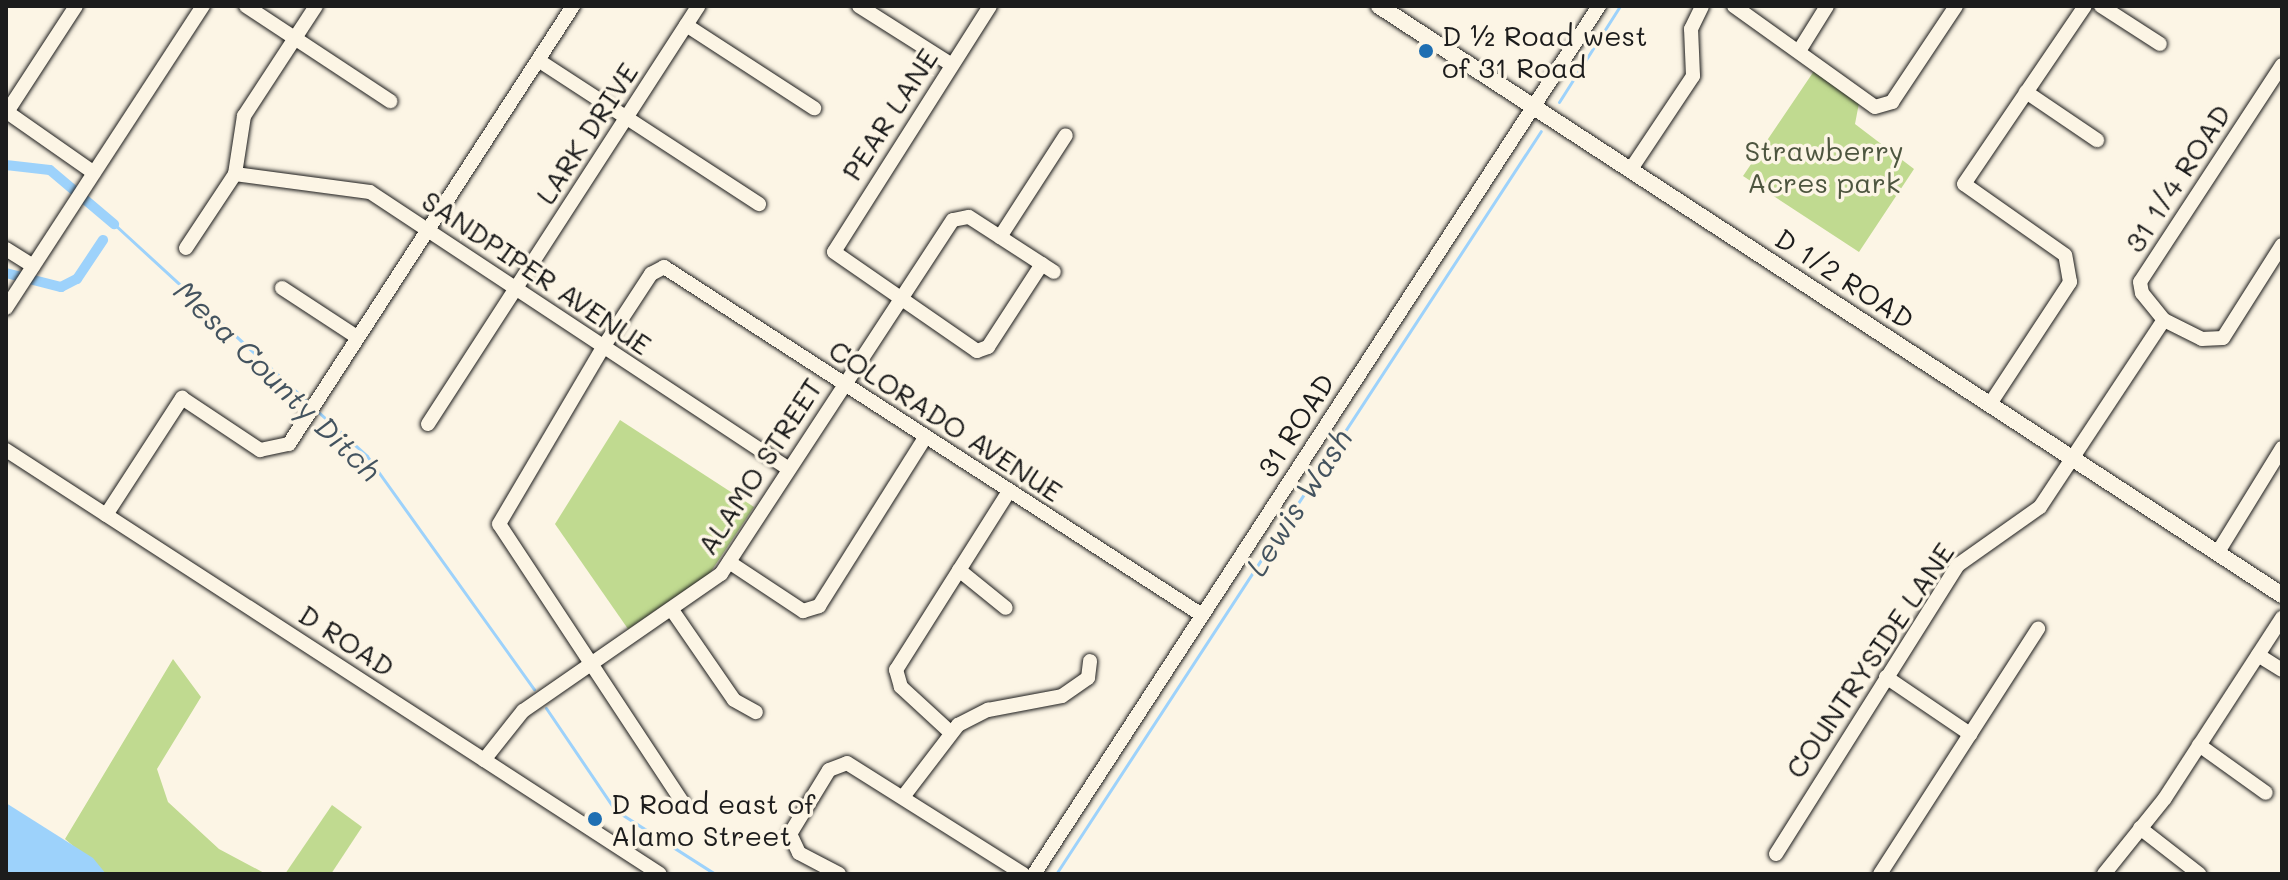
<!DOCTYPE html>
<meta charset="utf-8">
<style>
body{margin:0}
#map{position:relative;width:2288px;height:880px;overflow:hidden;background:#fcf5e5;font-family:Mali,sans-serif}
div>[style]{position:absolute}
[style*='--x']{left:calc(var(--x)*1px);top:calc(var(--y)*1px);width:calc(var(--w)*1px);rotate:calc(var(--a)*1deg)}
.green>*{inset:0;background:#c0da90}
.water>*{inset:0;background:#9dd2fb}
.stream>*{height:3px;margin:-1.5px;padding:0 1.5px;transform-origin:1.5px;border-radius:1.5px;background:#9dd2fb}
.canal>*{height:10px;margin:-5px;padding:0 5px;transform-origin:5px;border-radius:5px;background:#9dd2fb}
.roads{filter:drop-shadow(0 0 2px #1c1c1c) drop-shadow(0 0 2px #1c1c1c)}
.minor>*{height:14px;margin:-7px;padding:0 7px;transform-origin:7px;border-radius:7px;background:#fcf5e5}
.major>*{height:16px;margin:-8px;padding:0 8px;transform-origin:8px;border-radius:8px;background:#fcf5e5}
.dots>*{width:22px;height:22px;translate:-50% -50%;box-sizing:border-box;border:4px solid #fcf5e5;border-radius:50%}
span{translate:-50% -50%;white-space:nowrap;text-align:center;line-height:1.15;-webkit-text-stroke:7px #fcf5e5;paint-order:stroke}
.poi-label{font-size:28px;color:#1c1c1c}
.left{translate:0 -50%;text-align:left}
.street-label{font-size:28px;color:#1c1c1c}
.park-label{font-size:28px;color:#4d553f}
.water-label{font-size:30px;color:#43535f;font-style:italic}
.frame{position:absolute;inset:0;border:8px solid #1c1c1c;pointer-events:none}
</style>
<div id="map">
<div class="green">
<div style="clip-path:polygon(1816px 68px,1859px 103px,1855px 124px,1914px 169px,1859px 252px,1743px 176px)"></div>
<div style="clip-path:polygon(620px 420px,754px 507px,710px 573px,628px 629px,555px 524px)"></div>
<div style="clip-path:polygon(173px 659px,201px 697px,157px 769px,168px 802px,219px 849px,266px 874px,106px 874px,65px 839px)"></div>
<div style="clip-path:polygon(332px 805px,362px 827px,331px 874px,285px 874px)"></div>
</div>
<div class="water">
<div style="clip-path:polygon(6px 803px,93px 858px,106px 874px,6px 874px)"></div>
</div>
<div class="stream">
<div style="--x:1559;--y:102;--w:114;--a:-57.6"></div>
<div style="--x:114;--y:224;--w:266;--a:42.6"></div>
<div style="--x:315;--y:409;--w:70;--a:42.1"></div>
<div style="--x:367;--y:456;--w:287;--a:54.4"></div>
<div style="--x:546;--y:708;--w:123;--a:55.9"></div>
<div style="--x:615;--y:810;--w:119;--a:32.6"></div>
<div style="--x:1056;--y:874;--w:887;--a:-56.87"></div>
</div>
<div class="canal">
<div style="--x:6;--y:165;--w:44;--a:6.5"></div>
<div style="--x:50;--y:170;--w:84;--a:40.2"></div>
<div style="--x:6;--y:273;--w:57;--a:14.3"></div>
<div style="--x:61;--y:287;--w:18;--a:-27"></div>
<div style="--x:77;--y:279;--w:47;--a:-56.3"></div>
</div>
<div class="roads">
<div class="minor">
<div style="--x:76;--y:6;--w:126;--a:123.1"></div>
<div style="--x:7;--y:112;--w:106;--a:35"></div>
<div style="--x:246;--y:6;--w:173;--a:33.4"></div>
<div style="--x:859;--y:6;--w:110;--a:32.4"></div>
<div style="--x:990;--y:6;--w:291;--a:122.4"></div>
<div style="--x:834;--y:252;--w:174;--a:34.7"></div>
<div style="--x:977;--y:351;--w:12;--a:-20"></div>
<div style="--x:988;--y:347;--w:99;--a:-57"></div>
<div style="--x:1734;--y:6;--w:173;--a:35.6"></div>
<div style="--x:1875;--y:107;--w:18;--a:-16"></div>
<div style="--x:1892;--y:102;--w:115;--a:-56.3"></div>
<div style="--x:2101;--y:6;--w:70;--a:32.8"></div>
<div style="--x:686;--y:25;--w:153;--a:33"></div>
<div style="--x:1799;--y:51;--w:53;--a:-58.1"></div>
<div style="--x:538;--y:60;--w:264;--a:33.1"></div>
<div style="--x:2282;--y:65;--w:259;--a:123.2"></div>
<div style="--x:2140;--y:282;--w:11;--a:80"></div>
<div style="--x:2142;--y:293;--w:35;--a:51"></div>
<div style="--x:2164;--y:320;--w:42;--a:26.6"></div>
<div style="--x:2202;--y:339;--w:21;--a:-3"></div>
<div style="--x:2223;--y:338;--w:110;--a:-57.6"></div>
<div style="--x:2026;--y:92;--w:86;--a:34.1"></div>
<div style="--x:1631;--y:169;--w:112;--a:-56.3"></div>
<div style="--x:1693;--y:76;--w:47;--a:-92.4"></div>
<div style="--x:1691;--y:29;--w:25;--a:-64"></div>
<div style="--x:235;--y:174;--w:136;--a:7.6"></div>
<div style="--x:370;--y:192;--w:502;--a:33.47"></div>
<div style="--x:1000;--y:237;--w:121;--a:-57.1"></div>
<div style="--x:186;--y:248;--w:89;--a:-56.5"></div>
<div style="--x:235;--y:174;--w:59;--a:-81.2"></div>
<div style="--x:244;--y:116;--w:131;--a:-56.8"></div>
<div style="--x:6;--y:249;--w:32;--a:32"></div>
<div style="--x:282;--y:288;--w:90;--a:33.2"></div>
<div style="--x:6;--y:308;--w:361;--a:-56.9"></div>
<div style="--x:1990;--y:404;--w:146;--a:-56.7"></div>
<div style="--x:2070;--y:282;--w:27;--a:-100"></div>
<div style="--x:2065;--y:255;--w:123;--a:-144.9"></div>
<div style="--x:1964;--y:184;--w:215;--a:-55.8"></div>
<div style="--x:428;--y:424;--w:498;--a:-57.1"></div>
<div style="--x:6;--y:450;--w:779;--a:32.96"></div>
<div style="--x:106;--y:515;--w:140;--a:-57"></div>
<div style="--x:182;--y:398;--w:94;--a:33.7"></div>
<div style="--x:260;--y:450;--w:30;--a:-12"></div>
<div style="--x:289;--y:444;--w:522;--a:-57.04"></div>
<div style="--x:2218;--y:552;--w:122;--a:-58.4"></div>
<div style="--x:729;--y:562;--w:89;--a:33.5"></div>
<div style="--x:803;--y:611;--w:17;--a:-17"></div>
<div style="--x:819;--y:606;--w:199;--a:-57.8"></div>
<div style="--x:959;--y:570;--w:60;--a:39"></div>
<div style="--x:672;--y:610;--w:109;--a:55.4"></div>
<div style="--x:734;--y:700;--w:25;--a:29"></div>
<div style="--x:2258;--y:655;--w:28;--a:32"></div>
<div style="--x:1886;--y:677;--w:102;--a:34.2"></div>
<div style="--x:950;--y:732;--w:67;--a:-137.4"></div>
<div style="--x:901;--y:687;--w:18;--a:-106"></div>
<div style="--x:896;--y:670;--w:212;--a:-57.7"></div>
<div style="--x:2199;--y:745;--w:82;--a:35.6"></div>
<div style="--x:484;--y:760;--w:63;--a:-51.5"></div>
<div style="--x:523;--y:711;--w:241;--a:-34.7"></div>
<div style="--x:721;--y:574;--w:423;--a:-56.8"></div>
<div style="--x:953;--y:220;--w:16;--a:-11"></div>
<div style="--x:969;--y:217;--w:101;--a:32.9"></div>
<div style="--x:903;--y:797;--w:91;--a:-52.6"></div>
<div style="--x:958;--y:725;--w:34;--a:-27"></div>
<div style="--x:988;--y:710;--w:75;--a:-10.7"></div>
<div style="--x:1062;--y:696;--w:32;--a:-35"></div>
<div style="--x:1088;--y:678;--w:17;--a:-83"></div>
<div style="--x:683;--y:803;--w:334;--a:-123.4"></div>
<div style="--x:499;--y:524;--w:203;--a:-59.5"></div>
<div style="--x:602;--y:349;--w:90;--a:-56.8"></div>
<div style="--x:651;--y:274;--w:15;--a:-28"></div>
<div style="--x:664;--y:267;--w:641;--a:32.9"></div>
<div style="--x:2140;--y:828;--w:75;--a:37.9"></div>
<div style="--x:1776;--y:854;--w:342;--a:-57.8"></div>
<div style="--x:1958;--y:565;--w:100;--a:-35.3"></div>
<div style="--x:2040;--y:507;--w:224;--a:-56.5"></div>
<div style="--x:839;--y:874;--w:45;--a:-152.3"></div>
<div style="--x:799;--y:853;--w:21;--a:-115"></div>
<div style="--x:790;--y:834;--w:75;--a:-58.6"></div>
<div style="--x:829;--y:770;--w:19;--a:-21"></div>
<div style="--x:847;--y:763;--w:208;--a:32.2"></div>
<div style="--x:1034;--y:874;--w:1036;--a:-56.94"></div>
<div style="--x:1880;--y:874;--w:292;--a:-57.2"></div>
<div style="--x:2104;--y:874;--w:97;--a:-51.2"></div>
<div style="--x:2165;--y:798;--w:215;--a:-57"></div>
</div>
<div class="major">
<div style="--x:1379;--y:6;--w:1078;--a:33.12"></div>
</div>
</div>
<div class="dots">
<div style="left:1426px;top:51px;background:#1f6fb2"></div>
<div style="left:595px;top:819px;background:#1f6fb2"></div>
</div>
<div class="poi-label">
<span class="left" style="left:1442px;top:51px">D ½ Road west<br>of 31 Road</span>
<span class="left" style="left:611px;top:819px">D Road east of<br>Alamo Street</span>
</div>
<div class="street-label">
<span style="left:889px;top:114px;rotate:-57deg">PEAR LANE</span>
<span style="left:586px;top:133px;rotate:-57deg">LARK DRIVE</span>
<span style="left:2177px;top:178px;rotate:-57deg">31 1/4 ROAD</span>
<span style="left:537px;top:272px;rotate:34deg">SANDPIPER AVENUE</span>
<span style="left:1845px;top:278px;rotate:33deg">D 1/2 ROAD</span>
<span style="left:946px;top:420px;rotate:33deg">COLORADO AVENUE</span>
<span style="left:1295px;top:425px;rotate:-57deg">31 ROAD</span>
<span style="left:759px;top:466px;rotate:-57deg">ALAMO STREET</span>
<span style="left:347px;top:640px;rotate:33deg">D ROAD</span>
<span style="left:1869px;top:660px;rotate:-56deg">COUNTRYSIDE LANE</span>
</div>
<div class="park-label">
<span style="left:1824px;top:166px">Strawberry<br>Acres park</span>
</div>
<div class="water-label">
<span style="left:278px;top:380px;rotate:44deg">Mesa County Ditch</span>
<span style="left:1298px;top:502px;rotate:-57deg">Lewis Wash</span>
</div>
<div class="frame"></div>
</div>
